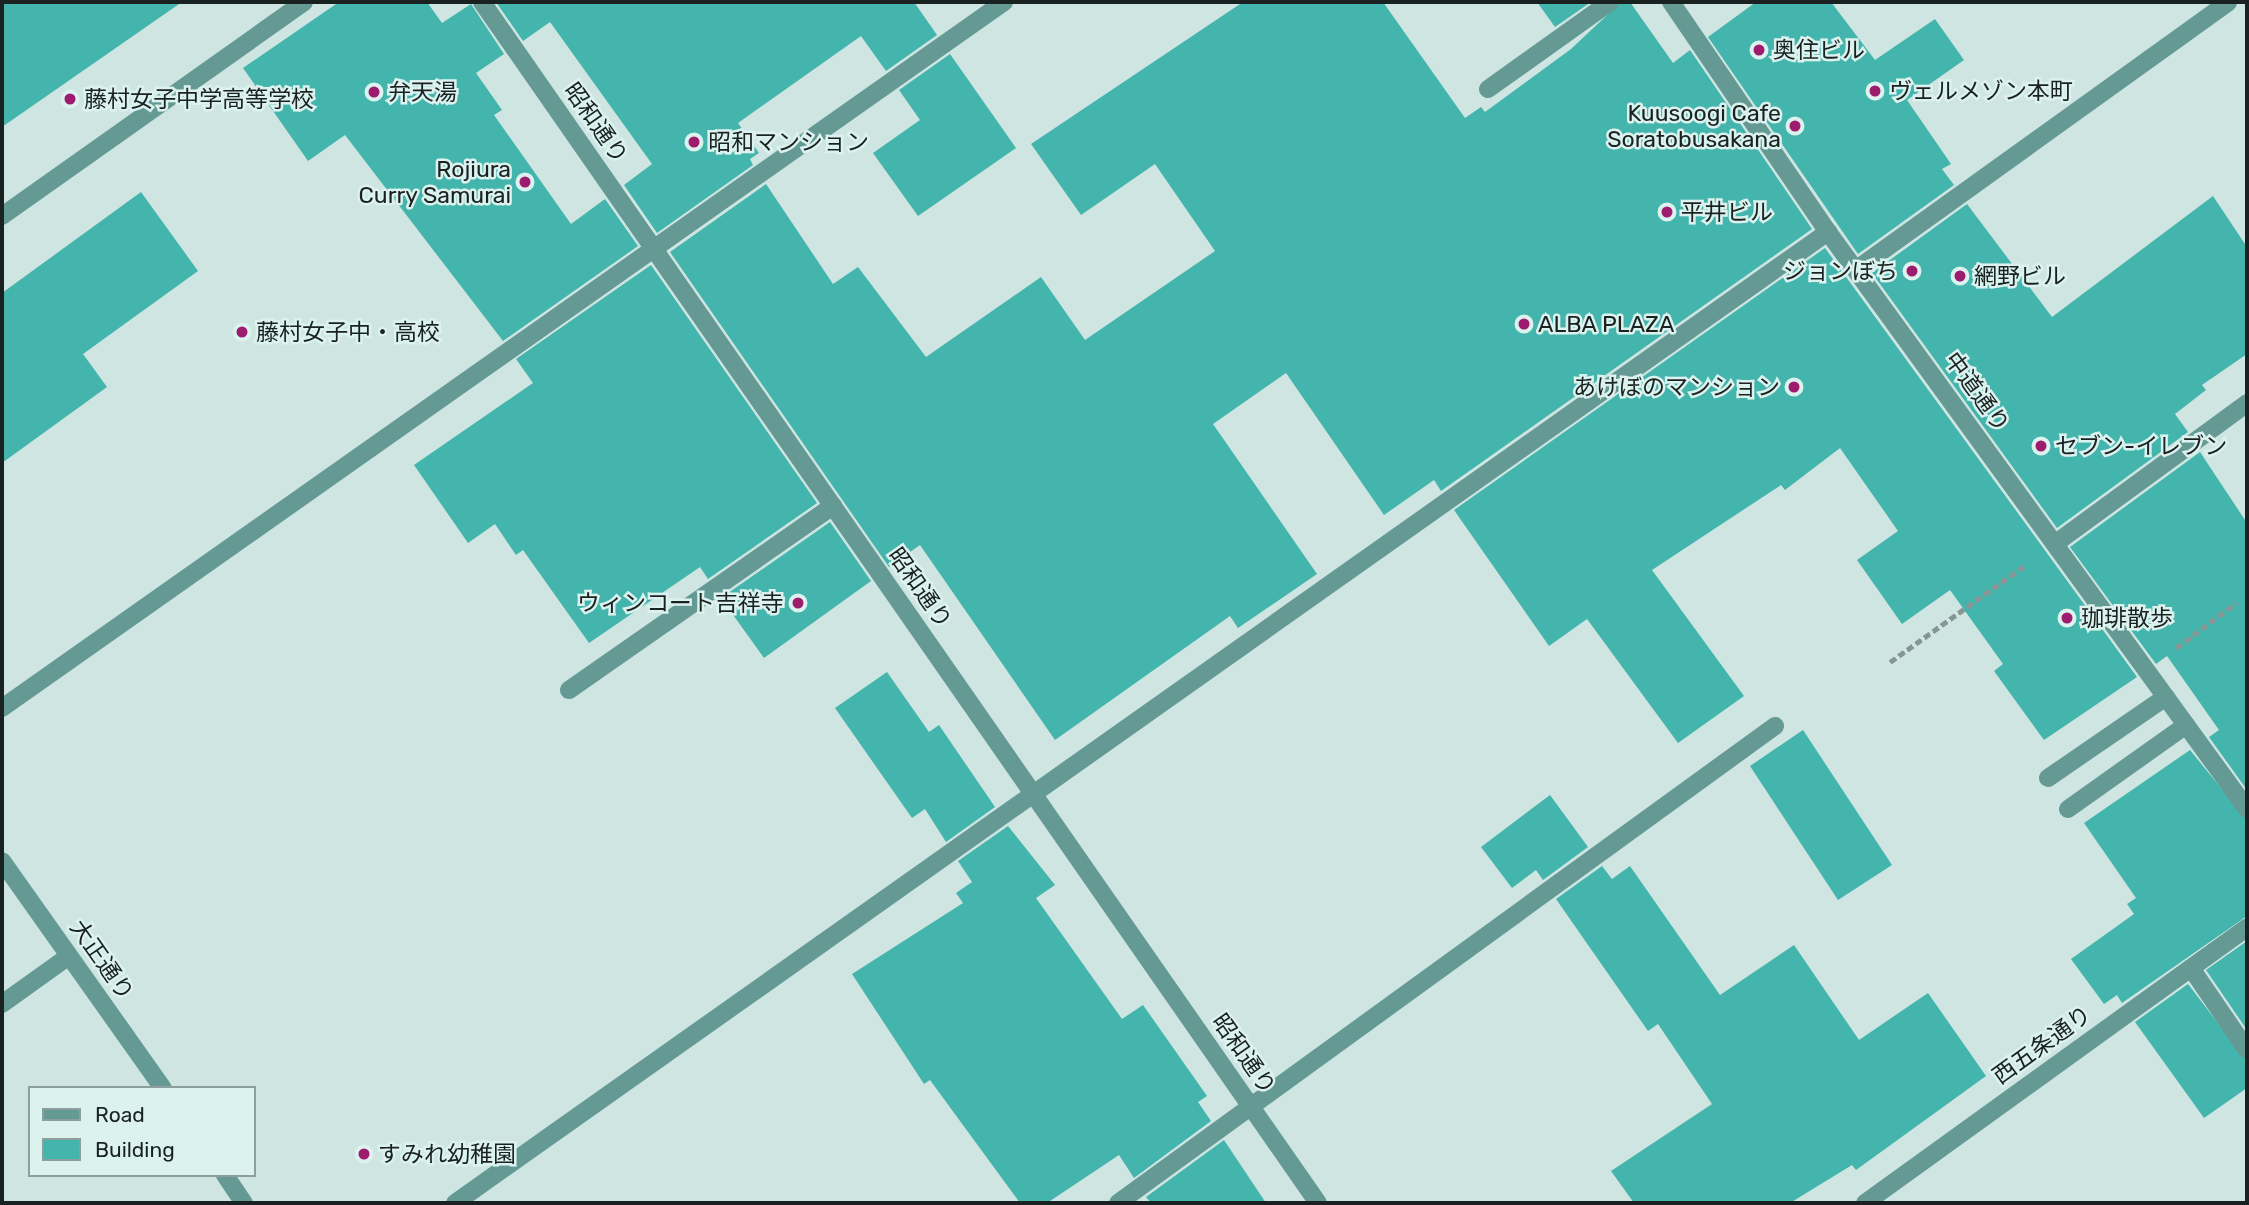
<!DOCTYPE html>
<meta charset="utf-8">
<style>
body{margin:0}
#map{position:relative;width:2249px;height:1205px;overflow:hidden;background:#cee5e2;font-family:Rubik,"Noto Sans JP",sans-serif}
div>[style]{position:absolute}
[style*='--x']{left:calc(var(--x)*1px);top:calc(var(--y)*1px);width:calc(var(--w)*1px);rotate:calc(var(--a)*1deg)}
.building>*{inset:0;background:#44b5ac}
.path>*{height:4.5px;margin-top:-2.25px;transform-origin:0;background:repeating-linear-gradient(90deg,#859694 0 7px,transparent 0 10.5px)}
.lane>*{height:18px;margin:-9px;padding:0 9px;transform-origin:9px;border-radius:9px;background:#649994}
.street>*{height:18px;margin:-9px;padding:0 9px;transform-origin:9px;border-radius:9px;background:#649994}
.dots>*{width:19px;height:19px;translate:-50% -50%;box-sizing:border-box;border:4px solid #dbf2ef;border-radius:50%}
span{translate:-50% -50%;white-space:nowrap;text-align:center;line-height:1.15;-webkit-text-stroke:5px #dbf2ef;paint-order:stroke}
.poi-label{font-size:23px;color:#192221}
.left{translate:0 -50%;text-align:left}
.right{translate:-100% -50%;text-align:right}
.street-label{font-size:23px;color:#192221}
.frame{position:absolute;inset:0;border:4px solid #192221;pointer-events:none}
.legend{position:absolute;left:28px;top:1086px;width:228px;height:91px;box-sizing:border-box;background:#dbf2ef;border:2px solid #8d9f9d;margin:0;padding:9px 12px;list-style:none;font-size:21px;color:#192221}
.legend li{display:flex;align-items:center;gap:14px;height:35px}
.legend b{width:35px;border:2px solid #8d9f9d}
</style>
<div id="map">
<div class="building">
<div style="clip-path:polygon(2px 2px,182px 2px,2px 127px)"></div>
<div style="clip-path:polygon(339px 2px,427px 2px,442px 23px,471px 4px,504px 54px,476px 73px,502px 110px,494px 115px,571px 224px,605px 199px,638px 246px,503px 341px,345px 135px,308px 161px,243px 68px)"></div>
<div style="clip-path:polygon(496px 2px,914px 2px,937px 35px,886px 71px,861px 36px,738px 123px,759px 153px,750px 159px,753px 165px,657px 233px,624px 185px,652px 164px,550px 22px,523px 41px)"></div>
<div style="clip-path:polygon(1243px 2px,1383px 2px,1465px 118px,1481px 107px,1485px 112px,1571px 49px,1621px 2px,1630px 2px,1673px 63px,1690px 50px,1812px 229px,1441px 491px,1434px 480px,1384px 515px,1286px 373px,1213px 424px,1317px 574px,1238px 628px,1230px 616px,1055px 740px,920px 545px,889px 567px,670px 252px,766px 184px,833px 284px,858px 267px,926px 357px,1041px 277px,1085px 340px,1215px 251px,1155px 164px,1081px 215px,1031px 144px)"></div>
<div style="clip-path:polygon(1537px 2px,1591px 2px,1555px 27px)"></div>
<div style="clip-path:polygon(1756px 2px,1831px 2px,1875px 60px,1935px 19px,1964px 60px,1907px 100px,1951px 164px,1942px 169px,1954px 185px,1858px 254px,1708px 37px)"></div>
<div style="clip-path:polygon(950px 54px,1016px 148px,918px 216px,873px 153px,920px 120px,899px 90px)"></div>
<div style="clip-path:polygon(141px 192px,198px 271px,83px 354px,107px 387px,2px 463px,2px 293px)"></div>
<div style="clip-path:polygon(2213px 196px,2247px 247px,2247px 354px,2202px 385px,2206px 390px,2175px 414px,2188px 432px,2057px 528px,1872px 273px,1967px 204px,2052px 317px)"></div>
<div style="clip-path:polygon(1825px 248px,2137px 677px,2044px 740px,1994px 671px,2003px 664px,1950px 590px,1902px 624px,1857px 560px,1898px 531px,1840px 448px,1785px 490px,1781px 485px,1652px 570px,1744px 696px,1678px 743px,1587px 619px,1549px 646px,1454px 510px)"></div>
<div style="clip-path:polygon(651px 265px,817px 503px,708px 579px,700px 567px,589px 643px,523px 550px,516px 555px,495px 524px,468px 543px,414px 465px,533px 383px,516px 359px)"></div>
<div style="clip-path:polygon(2200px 452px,2247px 523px,2247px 790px,2209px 737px,2219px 730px,2167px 656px,2156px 664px,2070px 547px)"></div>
<div style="clip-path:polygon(830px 522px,871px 581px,764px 658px,721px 598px)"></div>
<div style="clip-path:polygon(887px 672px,929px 732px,939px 725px,995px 807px,946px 842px,925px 809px,912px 818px,835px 708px)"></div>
<div style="clip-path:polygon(1803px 730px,1892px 865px,1838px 900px,1750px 766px)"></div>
<div style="clip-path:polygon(2190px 750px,2247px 820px,2247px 916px,2122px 1003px,2117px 995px,2104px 1004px,2071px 959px,2134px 914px,2127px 904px,2136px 898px,2084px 823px)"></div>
<div style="clip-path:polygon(1550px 795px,1588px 847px,1543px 880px,1536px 870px,1512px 888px,1481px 847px)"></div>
<div style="clip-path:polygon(1008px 826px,1055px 885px,1036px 898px,1122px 1019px,1143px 1005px,1207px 1096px,1198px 1102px,1211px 1121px,1134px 1178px,1119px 1155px,1047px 1203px,1020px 1203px,930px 1080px,924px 1084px,852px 974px,963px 903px,956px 893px,972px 882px,958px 861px)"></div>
<div style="clip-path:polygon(1602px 866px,1612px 879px,1630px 866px,1720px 995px,1794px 945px,1859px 1040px,1928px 993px,1986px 1076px,1856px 1170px,1852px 1165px,1790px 1203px,1634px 1203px,1611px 1171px,1712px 1104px,1658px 1024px,1648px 1031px,1556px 899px)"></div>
<div style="clip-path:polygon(2247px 941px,2247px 1030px,2206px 970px)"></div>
<div style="clip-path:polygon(2188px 984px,2247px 1061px,2247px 1088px,2204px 1118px,2135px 1022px)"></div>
<div style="clip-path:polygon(1224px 1140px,1266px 1203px,1151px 1203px,1146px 1197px)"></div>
</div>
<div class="path">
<div style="--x:2176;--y:648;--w:75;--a:-36.9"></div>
<div style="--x:1890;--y:662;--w:165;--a:-35.6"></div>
</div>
<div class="lane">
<div style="--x:1488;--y:89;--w:150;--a:-35.5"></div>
<div style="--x:1857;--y:269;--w:457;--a:-35.7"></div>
<div style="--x:2048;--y:778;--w:143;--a:-34.5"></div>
<div style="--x:2068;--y:809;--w:145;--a:-35.4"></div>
<div style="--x:2191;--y:968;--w:99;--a:55.7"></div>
<div style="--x:2;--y:1004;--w:82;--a:-35.6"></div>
</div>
<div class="street">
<div style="--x:482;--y:2;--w:1463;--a:55.16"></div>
<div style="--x:1671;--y:2;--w:278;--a:55.7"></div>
<div style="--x:1828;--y:232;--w:713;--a:54.01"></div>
<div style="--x:2;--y:216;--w:370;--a:-35.3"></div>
<div style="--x:2056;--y:543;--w:237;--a:-36.2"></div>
<div style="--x:569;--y:690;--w:322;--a:-34.9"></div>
<div style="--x:2;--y:708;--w:1226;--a:-35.17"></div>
<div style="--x:2;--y:861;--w:278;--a:54.7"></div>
<div style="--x:225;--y:1175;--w:34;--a:56"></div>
<div style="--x:455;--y:1203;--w:1682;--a:-35.27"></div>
<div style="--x:1118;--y:1203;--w:812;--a:-35.98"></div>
<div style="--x:1865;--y:1203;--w:471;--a:-35.8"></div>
</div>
<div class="dots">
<div style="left:1759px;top:50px;background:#9d1c6e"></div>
<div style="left:1875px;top:91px;background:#9d1c6e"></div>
<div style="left:374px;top:92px;background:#9d1c6e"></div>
<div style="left:70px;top:99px;background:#9d1c6e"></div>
<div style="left:1795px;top:126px;background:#9d1c6e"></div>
<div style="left:694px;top:142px;background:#9d1c6e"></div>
<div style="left:525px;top:182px;background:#9d1c6e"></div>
<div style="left:1667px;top:212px;background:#9d1c6e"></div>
<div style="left:1912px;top:271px;background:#9d1c6e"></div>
<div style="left:1960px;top:276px;background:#9d1c6e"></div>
<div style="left:1524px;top:324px;background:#9d1c6e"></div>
<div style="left:242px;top:332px;background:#9d1c6e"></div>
<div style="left:1794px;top:387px;background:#9d1c6e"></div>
<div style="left:2041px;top:446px;background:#9d1c6e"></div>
<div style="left:798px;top:603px;background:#9d1c6e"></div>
<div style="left:2067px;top:618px;background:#9d1c6e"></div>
<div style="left:364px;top:1154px;background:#9d1c6e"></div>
</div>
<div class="poi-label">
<span class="left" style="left:1773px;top:50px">奥住ビル</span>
<span class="left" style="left:1889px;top:91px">ヴェルメゾン本町</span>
<span class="left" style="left:388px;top:92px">弁天湯</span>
<span class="left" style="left:84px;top:99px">藤村女子中学高等学校</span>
<span class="right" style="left:1781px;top:126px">Kuusoogi Cafe<br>Soratobusakana</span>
<span class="left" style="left:708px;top:142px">昭和マンション</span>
<span class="right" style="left:511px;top:182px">Rojiura<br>Curry Samurai</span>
<span class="left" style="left:1681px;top:212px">平井ビル</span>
<span class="right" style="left:1898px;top:271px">ジョンぼち</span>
<span class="left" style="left:1974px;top:276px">網野ビル</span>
<span class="left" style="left:1538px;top:324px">ALBA PLAZA</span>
<span class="left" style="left:256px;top:332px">藤村女子中・高校</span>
<span class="right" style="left:1780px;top:387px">あけぼのマンション</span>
<span class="left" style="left:2055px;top:446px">セブン-イレブン</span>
<span class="right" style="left:784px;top:603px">ウィンコート吉祥寺</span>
<span class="left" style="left:2081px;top:618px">珈琲散歩</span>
<span class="left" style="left:378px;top:1154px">すみれ幼稚園</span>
</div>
<div class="street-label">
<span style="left:596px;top:123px;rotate:55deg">昭和通り</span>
<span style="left:1977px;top:392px;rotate:54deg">中道通り</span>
<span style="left:920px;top:588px;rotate:55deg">昭和通り</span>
<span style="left:102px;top:960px;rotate:55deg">大正通り</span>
<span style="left:2042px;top:1045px;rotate:-36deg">西五条通り</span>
<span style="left:1244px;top:1054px;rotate:55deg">昭和通り</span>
</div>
<div class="frame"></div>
<ul class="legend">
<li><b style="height:9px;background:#649994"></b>Road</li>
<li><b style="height:19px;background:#44b5ac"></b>Building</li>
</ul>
</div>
